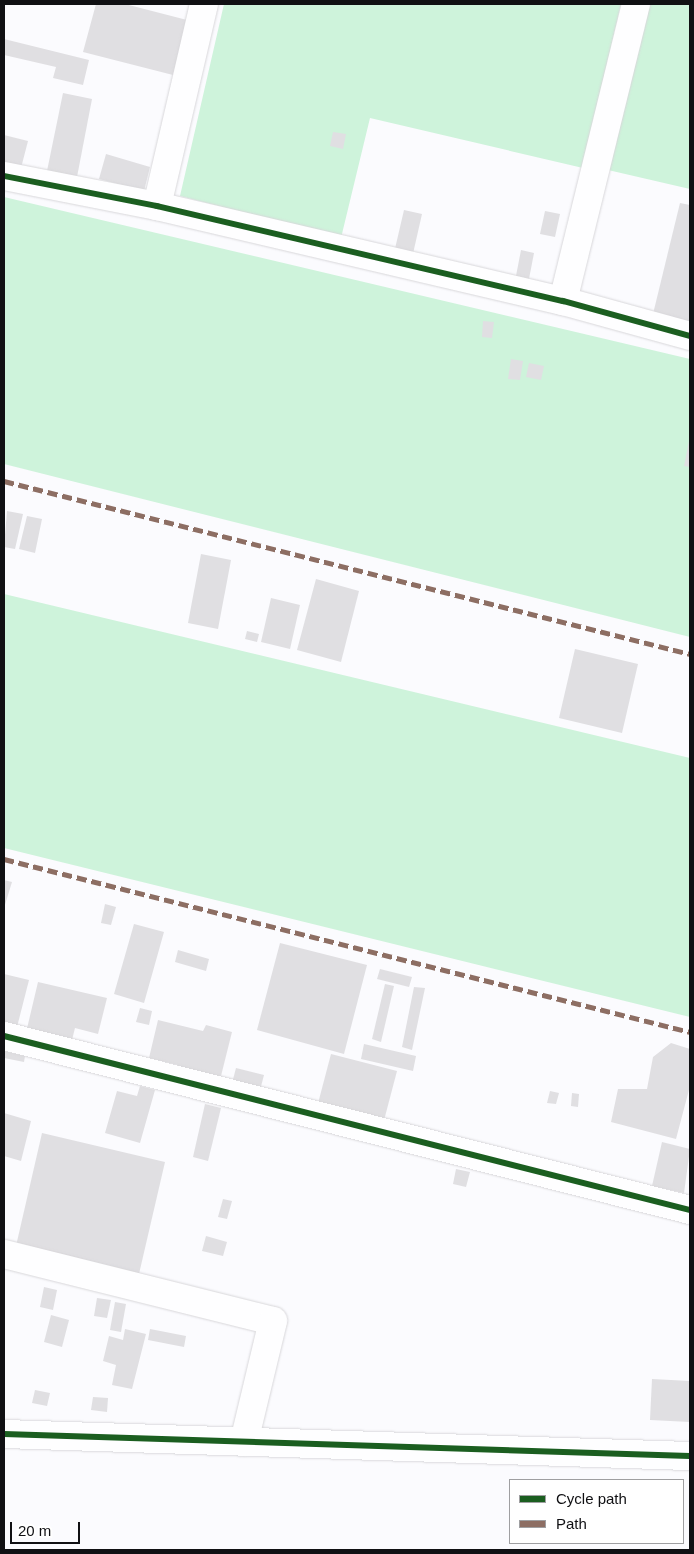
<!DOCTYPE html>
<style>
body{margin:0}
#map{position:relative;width:694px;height:1554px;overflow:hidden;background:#fbfbfe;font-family:Helvetica,sans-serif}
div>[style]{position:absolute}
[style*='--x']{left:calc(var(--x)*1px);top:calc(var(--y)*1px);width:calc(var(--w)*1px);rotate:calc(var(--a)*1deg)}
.green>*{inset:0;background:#cef3db}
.building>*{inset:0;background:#e0dfe2}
.roads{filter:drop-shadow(0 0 1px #d8d7da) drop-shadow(0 0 1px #d8d7da)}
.minor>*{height:28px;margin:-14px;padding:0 14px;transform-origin:14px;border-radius:14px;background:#fefeff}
.quiet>*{height:5px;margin-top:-2.5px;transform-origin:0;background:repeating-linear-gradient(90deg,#8d6e63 0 10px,transparent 0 15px)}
.cycleway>*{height:6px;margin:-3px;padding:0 3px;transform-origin:3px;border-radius:3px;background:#1b5e20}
span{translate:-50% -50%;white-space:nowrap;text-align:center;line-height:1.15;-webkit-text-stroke:4.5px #fff;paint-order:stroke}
.frame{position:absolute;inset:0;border:5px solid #101013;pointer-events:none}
.legend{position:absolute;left:509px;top:1479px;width:175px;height:65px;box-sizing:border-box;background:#fff;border:1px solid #9f9fa1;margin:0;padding:6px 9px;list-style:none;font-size:15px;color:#101013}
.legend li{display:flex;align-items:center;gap:10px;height:25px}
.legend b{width:25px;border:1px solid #9f9fa1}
.scale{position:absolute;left:10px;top:1522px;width:70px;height:22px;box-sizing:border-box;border:2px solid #101013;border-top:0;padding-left:6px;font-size:15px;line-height:18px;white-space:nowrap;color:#101013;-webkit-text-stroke:4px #fff;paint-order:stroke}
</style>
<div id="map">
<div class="green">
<div style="clip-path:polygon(224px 4px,621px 4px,583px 168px,370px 118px,341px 238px,180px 196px)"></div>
<div style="clip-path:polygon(648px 4px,690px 4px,690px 189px,608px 170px)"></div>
<div style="clip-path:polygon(4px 197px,690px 359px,690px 637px,4px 464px)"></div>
<div style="clip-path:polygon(4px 594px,690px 758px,690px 1017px,4px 848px)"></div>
</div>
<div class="building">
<div style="clip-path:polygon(96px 4px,125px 4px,187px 20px,173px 75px,83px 52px)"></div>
<div style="clip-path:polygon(4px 39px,89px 60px,83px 85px,53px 78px,56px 67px,4px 55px)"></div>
<div style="clip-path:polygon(63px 93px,92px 99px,77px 177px,47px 171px)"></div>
<div style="clip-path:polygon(333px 132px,346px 134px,343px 149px,330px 146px)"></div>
<div style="clip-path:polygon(4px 135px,28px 141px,21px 168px,4px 164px)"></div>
<div style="clip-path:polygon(106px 154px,150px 167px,144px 191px,99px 179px)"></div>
<div style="clip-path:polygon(680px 203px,690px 205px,690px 323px,653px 314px)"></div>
<div style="clip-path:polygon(404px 210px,422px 214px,412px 258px,394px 253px)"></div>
<div style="clip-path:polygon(545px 211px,560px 214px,555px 237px,540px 234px)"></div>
<div style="clip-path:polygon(521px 250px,534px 253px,529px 279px,516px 276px)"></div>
<div style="clip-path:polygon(483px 321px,494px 322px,492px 338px,482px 337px)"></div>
<div style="clip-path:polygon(511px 359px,523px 361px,520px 380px,508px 379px)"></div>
<div style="clip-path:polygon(529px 363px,544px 366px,541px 380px,526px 377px)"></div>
<div style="clip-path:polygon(689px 441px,690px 441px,690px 467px,684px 466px)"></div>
<div style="clip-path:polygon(7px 511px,23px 514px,15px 549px,4px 547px)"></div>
<div style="clip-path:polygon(27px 516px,42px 519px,35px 553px,19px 549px)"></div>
<div style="clip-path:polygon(201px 554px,231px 560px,218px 629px,188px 623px)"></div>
<div style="clip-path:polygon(316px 579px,359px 591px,341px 662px,297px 650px)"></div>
<div style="clip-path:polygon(271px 598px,300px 605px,290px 649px,261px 642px)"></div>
<div style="clip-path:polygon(247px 631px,259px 634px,257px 642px,245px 639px)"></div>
<div style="clip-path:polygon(575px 649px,638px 664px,622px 733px,559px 718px)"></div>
<div style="clip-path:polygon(4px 880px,12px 882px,4px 908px)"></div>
<div style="clip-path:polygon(105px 904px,116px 907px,111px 925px,101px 923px)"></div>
<div style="clip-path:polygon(134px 924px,164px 932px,144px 1003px,114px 994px)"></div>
<div style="clip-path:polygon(280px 943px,367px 965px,344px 1054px,257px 1030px)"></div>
<div style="clip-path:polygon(178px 950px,209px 959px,206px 971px,175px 962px)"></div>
<div style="clip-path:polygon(380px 969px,412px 977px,409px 987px,377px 979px)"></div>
<div style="clip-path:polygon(4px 974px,29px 980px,17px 1027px,4px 1024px)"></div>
<div style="clip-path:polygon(38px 982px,107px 998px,98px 1034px,75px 1028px,70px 1048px,25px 1037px)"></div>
<div style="clip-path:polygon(385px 984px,394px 986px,381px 1042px,372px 1039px)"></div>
<div style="clip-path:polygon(414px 987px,425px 988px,412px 1050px,402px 1047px)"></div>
<div style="clip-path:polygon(140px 1008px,152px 1011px,149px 1025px,136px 1022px)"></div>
<div style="clip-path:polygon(158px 1020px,203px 1031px,206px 1025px,232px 1032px,219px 1084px,176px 1073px,178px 1065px,149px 1058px)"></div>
<div style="clip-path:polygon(671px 1043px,690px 1049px,690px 1086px,676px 1139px,611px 1122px,618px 1089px,647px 1089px,653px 1057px)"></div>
<div style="clip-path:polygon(364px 1044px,416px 1056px,413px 1071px,361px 1059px)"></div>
<div style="clip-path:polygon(4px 1051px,25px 1056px,24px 1062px,4px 1058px)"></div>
<div style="clip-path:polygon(331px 1054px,397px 1071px,382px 1128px,316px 1111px)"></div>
<div style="clip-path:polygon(236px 1068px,264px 1075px,259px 1094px,231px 1087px)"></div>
<div style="clip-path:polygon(140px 1086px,155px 1090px,140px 1143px,105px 1133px,117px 1091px,137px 1096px)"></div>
<div style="clip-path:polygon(550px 1091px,559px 1093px,556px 1104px,547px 1103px)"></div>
<div style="clip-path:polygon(572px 1093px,579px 1094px,578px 1107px,571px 1106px)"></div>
<div style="clip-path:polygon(205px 1104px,221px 1108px,208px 1161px,193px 1157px)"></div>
<div style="clip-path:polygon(4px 1113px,31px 1121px,21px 1161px,4px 1156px)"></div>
<div style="clip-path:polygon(42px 1133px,165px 1162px,139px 1274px,16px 1246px)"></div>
<div style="clip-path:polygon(662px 1142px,690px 1149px,684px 1193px,652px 1186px)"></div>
<div style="clip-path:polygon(456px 1169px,470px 1172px,466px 1187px,453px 1184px)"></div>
<div style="clip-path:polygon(223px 1199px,232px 1201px,227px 1219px,218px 1217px)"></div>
<div style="clip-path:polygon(206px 1236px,227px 1242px,223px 1256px,202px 1251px)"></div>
<div style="clip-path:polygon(44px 1287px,57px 1290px,53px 1310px,40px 1307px)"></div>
<div style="clip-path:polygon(97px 1298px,111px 1300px,107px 1318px,94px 1316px)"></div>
<div style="clip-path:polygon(115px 1302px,126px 1304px,121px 1332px,110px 1330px)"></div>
<div style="clip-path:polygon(51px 1315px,69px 1320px,62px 1347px,44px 1342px)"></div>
<div style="clip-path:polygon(125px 1329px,146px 1334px,132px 1389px,112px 1385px,116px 1365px,103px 1361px,109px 1336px,123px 1340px)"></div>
<div style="clip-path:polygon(150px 1329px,186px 1336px,184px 1347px,148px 1340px)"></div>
<div style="clip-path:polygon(652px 1379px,690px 1381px,690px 1422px,650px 1420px)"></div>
<div style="clip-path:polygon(35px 1390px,50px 1393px,47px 1406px,32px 1403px)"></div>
<div style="clip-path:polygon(93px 1397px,108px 1398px,107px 1412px,91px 1410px)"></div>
</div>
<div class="roads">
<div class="minor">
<div style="--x:4;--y:176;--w:156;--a:11.1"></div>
<div style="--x:157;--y:206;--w:417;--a:13.2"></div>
<div style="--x:563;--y:301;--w:132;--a:15.4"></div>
<div style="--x:157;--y:206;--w:207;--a:-76.9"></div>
<div style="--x:563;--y:301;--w:306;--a:-76.2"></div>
<div style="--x:4;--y:1036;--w:708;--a:14.23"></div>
<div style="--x:4;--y:1254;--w:277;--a:14"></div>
<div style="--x:273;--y:1321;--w:124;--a:103.5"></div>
<div style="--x:4;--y:1434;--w:686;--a:1.84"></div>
</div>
</div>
<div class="quiet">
<div style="--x:4;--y:481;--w:707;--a:14.15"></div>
<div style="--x:4;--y:859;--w:707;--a:14.15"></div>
</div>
<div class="cycleway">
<div style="--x:4;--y:176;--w:156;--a:11.1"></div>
<div style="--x:157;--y:206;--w:417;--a:13.2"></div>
<div style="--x:563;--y:301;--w:132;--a:15.4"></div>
<div style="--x:4;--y:1036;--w:708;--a:14.23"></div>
<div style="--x:4;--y:1434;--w:686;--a:1.84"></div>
</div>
<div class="frame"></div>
<ul class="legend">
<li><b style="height:6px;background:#1b5e20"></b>Cycle path</li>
<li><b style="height:6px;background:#8d6e63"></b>Path</li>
</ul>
<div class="scale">20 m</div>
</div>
